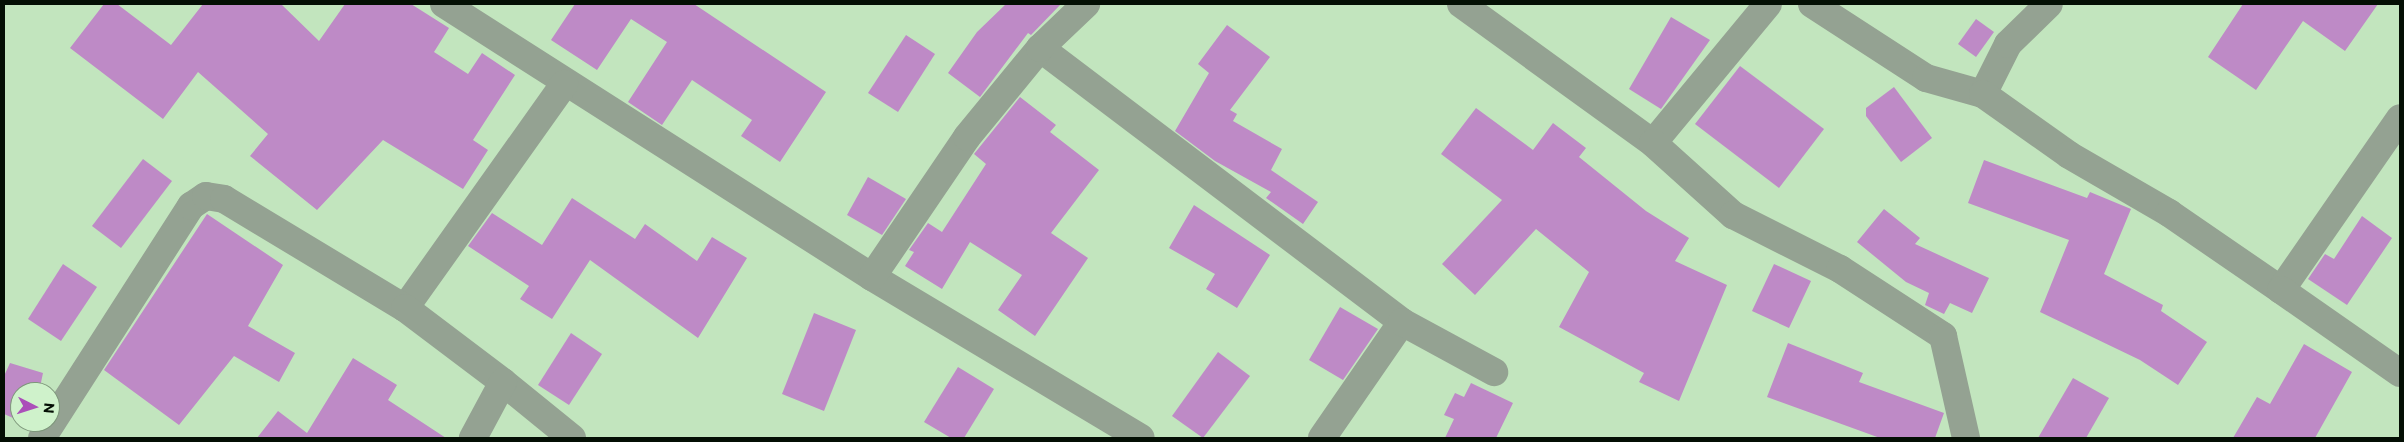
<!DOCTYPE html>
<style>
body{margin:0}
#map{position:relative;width:2404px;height:442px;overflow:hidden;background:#c2e5be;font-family:Commissioner,sans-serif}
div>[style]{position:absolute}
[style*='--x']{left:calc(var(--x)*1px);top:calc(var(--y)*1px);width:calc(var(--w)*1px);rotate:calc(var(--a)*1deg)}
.building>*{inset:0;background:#be8ac6}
.minor>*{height:28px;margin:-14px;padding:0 14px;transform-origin:14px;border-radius:14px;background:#94a292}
span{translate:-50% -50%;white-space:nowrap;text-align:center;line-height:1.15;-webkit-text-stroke:4.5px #cff2cb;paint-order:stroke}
.frame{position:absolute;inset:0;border:5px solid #040f04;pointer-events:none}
.north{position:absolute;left:10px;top:382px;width:50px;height:50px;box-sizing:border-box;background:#cff2cb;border:1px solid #7e977b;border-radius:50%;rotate:95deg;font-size:14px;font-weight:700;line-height:20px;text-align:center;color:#040f04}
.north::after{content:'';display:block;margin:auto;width:18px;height:22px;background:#ab4fb9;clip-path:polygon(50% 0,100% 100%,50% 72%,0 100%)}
</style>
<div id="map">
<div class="building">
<div style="clip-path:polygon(104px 4px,117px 4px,171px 45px,203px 4px,281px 4px,319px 41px,345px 4px,411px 4px,449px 28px,434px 52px,468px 74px,482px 53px,515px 75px,473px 140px,488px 150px,463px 189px,383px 140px,317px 210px,250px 156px,268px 134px,198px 72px,163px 119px,70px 48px)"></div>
<div style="clip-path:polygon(575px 4px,694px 4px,826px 92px,780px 162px,741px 136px,752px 120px,692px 80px,662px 125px,628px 102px,667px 42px,631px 19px,597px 70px,551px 40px)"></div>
<div style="clip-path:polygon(1006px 4px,1061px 4px,1031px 35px,1028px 33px,980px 97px,948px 73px,977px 32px)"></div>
<div style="clip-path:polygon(2243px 4px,2378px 4px,2345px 51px,2303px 21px,2256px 90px,2208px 57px)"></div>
<div style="clip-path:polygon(1671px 17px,1710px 40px,1661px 109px,1629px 89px)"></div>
<div style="clip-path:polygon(1976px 19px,1994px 32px,1976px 57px,1958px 44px)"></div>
<div style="clip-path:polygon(1227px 25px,1270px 57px,1230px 110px,1237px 114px,1233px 121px,1282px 149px,1271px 170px,1318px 202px,1303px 224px,1266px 198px,1271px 192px,1215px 161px,1175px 131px,1209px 73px,1198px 64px)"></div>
<div style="clip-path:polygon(906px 35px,935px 54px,898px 112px,868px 93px)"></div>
<div style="clip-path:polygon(1740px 66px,1824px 129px,1779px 188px,1695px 124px)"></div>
<div style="clip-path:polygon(1894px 87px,1932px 138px,1901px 162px,1866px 116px,1866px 108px)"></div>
<div style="clip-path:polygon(1020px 97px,1056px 125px,1050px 132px,1099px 170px,1051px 233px,1088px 258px,1035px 336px,998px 310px,1022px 275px,970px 242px,942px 289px,905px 266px,914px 252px,909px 250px,928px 223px,942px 232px,986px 164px,974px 154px)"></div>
<div style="clip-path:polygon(1476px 108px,1533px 150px,1553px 123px,1586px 148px,1579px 157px,1646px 211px,1689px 238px,1675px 261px,1727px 285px,1679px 401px,1639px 382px,1644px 373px,1559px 327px,1589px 272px,1536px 229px,1475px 295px,1442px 264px,1502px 200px,1441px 154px)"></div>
<div style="clip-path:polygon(143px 159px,172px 181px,121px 248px,92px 226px)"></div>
<div style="clip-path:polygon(1984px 160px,2087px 198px,2090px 192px,2131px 209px,2104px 274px,2163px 305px,2161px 311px,2207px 342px,2178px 385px,2140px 360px,2040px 312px,2069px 240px,1968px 203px)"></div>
<div style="clip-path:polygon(868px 177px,906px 199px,882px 235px,847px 215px)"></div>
<div style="clip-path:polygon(572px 198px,635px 239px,645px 224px,697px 261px,712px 237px,747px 258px,698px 338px,590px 260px,552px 319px,520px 299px,529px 286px,468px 246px,492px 213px,542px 245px)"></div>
<div style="clip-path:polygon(1194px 205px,1270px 255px,1237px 308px,1206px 289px,1215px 274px,1169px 248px)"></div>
<div style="clip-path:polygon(1884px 209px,1920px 238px,1915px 244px,1989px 278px,1972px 313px,1950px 303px,1944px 314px,1925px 305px,1929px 293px,1906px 282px,1857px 242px)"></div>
<div style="clip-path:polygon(207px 214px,283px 265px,248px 326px,295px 353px,279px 382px,234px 356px,179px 425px,104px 370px)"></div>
<div style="clip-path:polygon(2362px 216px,2392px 238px,2347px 305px,2308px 279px,2325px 254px,2334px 259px)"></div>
<div style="clip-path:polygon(63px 264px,97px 287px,61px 341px,28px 319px)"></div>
<div style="clip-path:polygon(1774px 264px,1811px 281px,1789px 328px,1752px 311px)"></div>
<div style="clip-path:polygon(1340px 307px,1378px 329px,1343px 380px,1309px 360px)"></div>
<div style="clip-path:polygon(814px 313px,856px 330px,824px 411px,782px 394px)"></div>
<div style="clip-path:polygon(571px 333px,602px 354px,569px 405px,538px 385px)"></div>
<div style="clip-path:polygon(1788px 343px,1863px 373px,1859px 382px,1944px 413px,1935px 438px,1880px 438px,1767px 397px)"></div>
<div style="clip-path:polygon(2304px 344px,2352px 372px,2315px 438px,2233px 438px,2257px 397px,2270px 404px)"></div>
<div style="clip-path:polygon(1218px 352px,1250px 376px,1203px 438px,1172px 416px)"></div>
<div style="clip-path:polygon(353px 358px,397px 385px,388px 400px,446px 438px,257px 438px,278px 411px,307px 433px)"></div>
<div style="clip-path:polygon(10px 363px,43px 373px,39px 392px,20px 392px,20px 421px,4px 414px,4px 376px)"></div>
<div style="clip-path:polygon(958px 367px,994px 389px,964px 438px,951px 438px,924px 422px)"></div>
<div style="clip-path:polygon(2073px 378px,2109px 398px,2086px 438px,2038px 438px)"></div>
<div style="clip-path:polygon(1471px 383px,1513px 403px,1496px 438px,1445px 438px,1454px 419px,1444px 415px,1455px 393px,1464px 397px)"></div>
</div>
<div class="minor">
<div style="--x:444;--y:4;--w:508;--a:32.53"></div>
<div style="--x:872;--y:277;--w:313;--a:30.9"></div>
<div style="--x:1461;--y:4;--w:237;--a:35.9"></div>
<div style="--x:1768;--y:4;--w:180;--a:129.6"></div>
<div style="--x:1653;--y:143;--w:108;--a:42"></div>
<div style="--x:1733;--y:215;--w:120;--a:26.8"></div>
<div style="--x:1840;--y:269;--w:123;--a:33"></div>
<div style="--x:1943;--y:336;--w:105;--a:77.3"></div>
<div style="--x:1812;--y:4;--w:136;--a:33"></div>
<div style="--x:1926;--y:78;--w:59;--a:15.7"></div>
<div style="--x:1983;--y:94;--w:56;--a:-63.4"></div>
<div style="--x:2008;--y:44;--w:57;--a:-44.3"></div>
<div style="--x:1040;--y:48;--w:454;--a:37.1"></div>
<div style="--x:1402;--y:322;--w:141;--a:124.6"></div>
<div style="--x:1983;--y:94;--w:105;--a:35.3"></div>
<div style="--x:2069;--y:155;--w:116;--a:30.1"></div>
<div style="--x:2169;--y:213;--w:136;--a:34.5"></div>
<div style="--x:2281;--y:290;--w:209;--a:-55.3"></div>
<div style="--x:872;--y:277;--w:169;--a:-55.8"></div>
<div style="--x:967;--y:137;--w:115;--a:-50.6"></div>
<div style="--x:1040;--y:48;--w:64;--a:-43.7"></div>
<div style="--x:2281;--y:290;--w:145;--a:34.9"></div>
<div style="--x:405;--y:308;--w:275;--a:-54.6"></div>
<div style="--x:1402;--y:322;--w:105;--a:28.5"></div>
<div style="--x:503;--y:382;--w:89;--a:39.1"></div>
<div style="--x:42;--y:438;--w:276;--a:-57.3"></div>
<div style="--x:191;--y:206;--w:18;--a:-34"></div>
<div style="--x:206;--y:196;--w:18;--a:9"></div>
<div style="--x:224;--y:199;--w:211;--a:31.1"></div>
<div style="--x:405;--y:308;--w:123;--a:37.1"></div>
<div style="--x:503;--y:382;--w:64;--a:118.2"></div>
</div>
<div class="frame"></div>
<div class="north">N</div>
</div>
